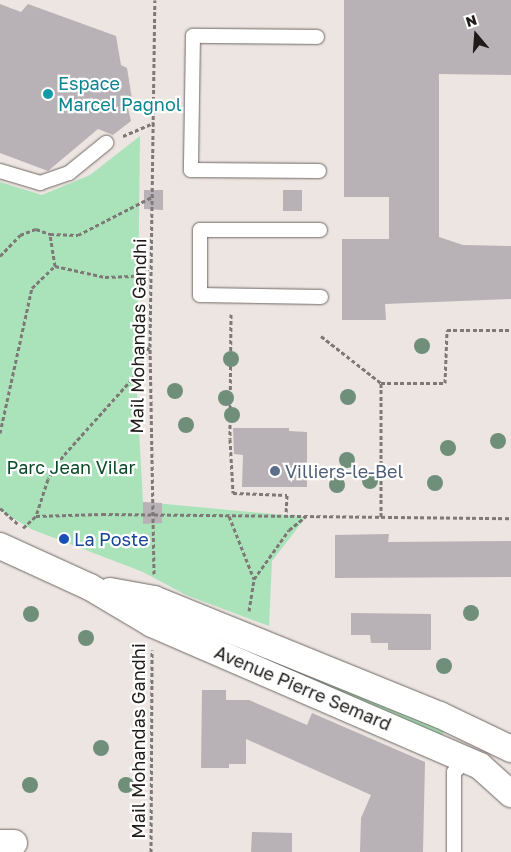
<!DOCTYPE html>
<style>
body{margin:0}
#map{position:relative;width:511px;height:852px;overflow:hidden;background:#ede5e1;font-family:"Golos Text",sans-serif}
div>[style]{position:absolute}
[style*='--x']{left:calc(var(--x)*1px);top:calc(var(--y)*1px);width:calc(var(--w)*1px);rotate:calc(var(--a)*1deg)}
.green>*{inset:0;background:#aae3ba}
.building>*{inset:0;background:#b8b2b7}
.path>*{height:3px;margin-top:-1.5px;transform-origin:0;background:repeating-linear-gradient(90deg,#7e7976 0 4px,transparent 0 6.5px)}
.roads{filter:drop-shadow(0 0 1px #6e6763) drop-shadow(0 0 1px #6e6763)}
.service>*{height:14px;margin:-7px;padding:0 7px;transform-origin:7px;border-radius:7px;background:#fff}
.minor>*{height:26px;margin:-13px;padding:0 13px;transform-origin:13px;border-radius:13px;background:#fff}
.trees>*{width:16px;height:16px;margin:-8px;border-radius:50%;background:#708f7a}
.dots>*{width:14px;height:14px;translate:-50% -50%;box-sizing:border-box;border:2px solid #fff;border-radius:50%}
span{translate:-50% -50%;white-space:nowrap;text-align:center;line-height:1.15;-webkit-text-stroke:4.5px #fff;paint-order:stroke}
.culture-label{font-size:18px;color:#0d838f}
.left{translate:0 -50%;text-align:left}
.street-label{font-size:18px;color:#1e1b19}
.park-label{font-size:18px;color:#0a4926}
.service-label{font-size:18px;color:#4e5e75}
.transit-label{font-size:18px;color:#164399}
.north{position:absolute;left:451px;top:10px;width:50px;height:50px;-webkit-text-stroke:4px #fff;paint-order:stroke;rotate:342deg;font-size:14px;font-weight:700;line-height:20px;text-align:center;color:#1e1b19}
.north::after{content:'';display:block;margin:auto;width:18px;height:22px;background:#1e1b19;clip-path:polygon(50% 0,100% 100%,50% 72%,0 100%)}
</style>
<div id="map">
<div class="green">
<div style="clip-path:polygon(140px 136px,137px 394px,143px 502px,306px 517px,272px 561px,269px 626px,186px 595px,143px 572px,31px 529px,0 510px,0 182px,42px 195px,90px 175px)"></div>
<div style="clip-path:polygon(298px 669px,446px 727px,440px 740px,341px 696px)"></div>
</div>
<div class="building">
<div style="clip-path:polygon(344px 0,511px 0,511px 75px,439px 74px,439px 237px,463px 245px,511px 246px,511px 299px,385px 304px,386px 320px,342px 320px,342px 239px,389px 239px,389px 197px,344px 197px)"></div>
<div style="clip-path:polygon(0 4px,21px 12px,28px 4px,116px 36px,121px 65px,127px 68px,133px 105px,128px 108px,131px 121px,113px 135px,98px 129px,48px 171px,0 153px)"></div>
<div style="clip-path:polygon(144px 190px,163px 190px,163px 210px,144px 209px)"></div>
<div style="clip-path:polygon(283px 190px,302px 190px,302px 211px,283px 211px)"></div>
<div style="clip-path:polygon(233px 428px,289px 428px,289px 431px,307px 432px,307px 487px,242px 487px,243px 455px,234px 454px)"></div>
<div style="clip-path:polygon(143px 502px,162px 503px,162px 523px,143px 524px)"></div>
<div style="clip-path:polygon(389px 534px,388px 542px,511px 541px,511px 577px,335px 578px,335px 535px)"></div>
<div style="clip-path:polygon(351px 613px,431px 614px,431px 650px,388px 650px,388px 643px,371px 643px,370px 635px,351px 635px)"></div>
<div style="clip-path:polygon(202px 690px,226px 690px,226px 700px,249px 700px,307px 725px,312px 713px,425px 762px,423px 852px,360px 852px,361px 818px,371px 795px,246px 739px,246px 764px,229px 764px,229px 768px,201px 768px)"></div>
<div style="clip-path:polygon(252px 832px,292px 833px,292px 852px,251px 852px)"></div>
</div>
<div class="path">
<div style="--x:123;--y:136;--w:34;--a:-23"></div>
<div style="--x:0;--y:256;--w:29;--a:-46"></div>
<div style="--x:20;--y:235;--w:17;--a:-21"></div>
<div style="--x:36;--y:229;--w:15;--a:20"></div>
<div style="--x:55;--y:266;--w:51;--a:12.4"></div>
<div style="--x:105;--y:277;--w:28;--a:-2"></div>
<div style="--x:133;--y:276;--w:21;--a:-25"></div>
<div style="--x:231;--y:314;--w:125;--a:90.5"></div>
<div style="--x:230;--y:439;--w:54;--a:86.8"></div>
<div style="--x:233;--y:493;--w:54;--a:2.1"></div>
<div style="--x:287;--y:495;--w:21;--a:93"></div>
<div style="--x:321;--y:336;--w:76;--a:38.1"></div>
<div style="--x:381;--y:383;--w:64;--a:0"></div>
<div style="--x:445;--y:383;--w:53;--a:-87.8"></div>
<div style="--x:447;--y:330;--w:64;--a:0"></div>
<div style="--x:149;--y:347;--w:36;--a:118"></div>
<div style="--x:132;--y:379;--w:103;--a:131.9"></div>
<div style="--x:63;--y:456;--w:27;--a:123"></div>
<div style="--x:48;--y:479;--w:39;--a:108"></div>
<div style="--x:36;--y:516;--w:66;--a:-1.7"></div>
<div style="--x:102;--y:514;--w:409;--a:0.6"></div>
<div style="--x:381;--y:383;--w:135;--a:90"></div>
<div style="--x:0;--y:433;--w:148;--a:-77.6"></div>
<div style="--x:32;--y:288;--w:32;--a:-44"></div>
<div style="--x:55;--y:266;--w:32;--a:-99"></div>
<div style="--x:50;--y:234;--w:28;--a:2"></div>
<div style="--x:78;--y:235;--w:85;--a:-27.2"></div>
<div style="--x:0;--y:508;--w:25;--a:42"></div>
<div style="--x:229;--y:516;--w:68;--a:68.4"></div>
<div style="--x:254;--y:579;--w:60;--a:-54.5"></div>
<div style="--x:289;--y:530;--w:21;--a:-39"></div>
<div style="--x:23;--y:528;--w:18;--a:-43"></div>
<div style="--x:154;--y:574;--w:227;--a:-91"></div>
<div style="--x:150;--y:347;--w:347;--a:-89.2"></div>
<div style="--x:249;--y:611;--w:32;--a:-81"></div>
<div style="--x:151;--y:852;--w:202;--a:-89.7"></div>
</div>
<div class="roads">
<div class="service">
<div style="--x:317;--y:37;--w:124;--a:-179.5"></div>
<div style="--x:193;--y:36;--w:134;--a:90.9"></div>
<div style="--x:191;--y:170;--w:128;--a:0.4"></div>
<div style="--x:0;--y:171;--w:42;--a:16.7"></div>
<div style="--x:40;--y:183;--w:31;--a:-19"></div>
<div style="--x:69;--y:173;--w:48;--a:-39"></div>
<div style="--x:320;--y:230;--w:120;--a:180"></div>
<div style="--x:200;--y:230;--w:65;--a:90"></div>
<div style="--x:200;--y:295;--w:121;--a:0.9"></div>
<div style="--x:454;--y:852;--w:80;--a:-90"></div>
<div style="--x:454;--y:772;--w:18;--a:-41"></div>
</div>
<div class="minor">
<div style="--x:0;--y:546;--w:99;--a:24.5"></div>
<div style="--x:90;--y:587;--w:72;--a:30.8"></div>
<div style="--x:152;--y:624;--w:357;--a:23.4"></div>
<div style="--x:480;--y:766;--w:42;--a:42.1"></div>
<div style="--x:110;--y:591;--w:45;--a:10.3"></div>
<div style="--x:154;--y:599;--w:309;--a:22.1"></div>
<div style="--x:440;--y:715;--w:79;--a:25.6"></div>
<div style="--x:0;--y:843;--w:14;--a:0"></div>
</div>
</div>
<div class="trees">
<div style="left:422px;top:346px"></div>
<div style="left:231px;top:359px"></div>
<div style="left:175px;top:391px"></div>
<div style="left:348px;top:397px"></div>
<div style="left:226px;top:398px"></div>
<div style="left:232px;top:415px"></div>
<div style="left:186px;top:425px"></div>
<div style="left:498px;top:441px"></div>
<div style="left:448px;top:448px"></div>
<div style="left:347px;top:460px"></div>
<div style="left:370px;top:481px"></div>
<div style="left:435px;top:483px"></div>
<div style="left:337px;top:485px"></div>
<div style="left:471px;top:613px"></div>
<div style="left:31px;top:614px"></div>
<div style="left:86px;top:638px"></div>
<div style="left:444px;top:666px"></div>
<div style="left:101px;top:748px"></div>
<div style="left:30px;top:785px"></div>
<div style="left:126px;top:785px"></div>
</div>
<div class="dots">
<div style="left:48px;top:94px;background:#0f9aa8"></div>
<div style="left:275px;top:471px;background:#5c6f8a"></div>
<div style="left:64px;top:539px;background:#1a4fb4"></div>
</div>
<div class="culture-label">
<span class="left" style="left:58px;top:94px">Espace<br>Marcel Pagnol</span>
</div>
<div class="street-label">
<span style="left:138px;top:336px;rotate:-89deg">Mail Mohandas Gandhi</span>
<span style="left:303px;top:688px;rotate:23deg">Avenue Pierre Semard</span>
<span style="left:138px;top:741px;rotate:-90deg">Mail Mohandas Gandhi</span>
</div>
<div class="park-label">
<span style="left:71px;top:467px">Parc Jean Vilar</span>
</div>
<div class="service-label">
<span class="left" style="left:285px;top:471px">Villiers-le-Bel</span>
</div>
<div class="transit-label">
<span class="left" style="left:74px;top:539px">La Poste</span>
</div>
<div class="north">N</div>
</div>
